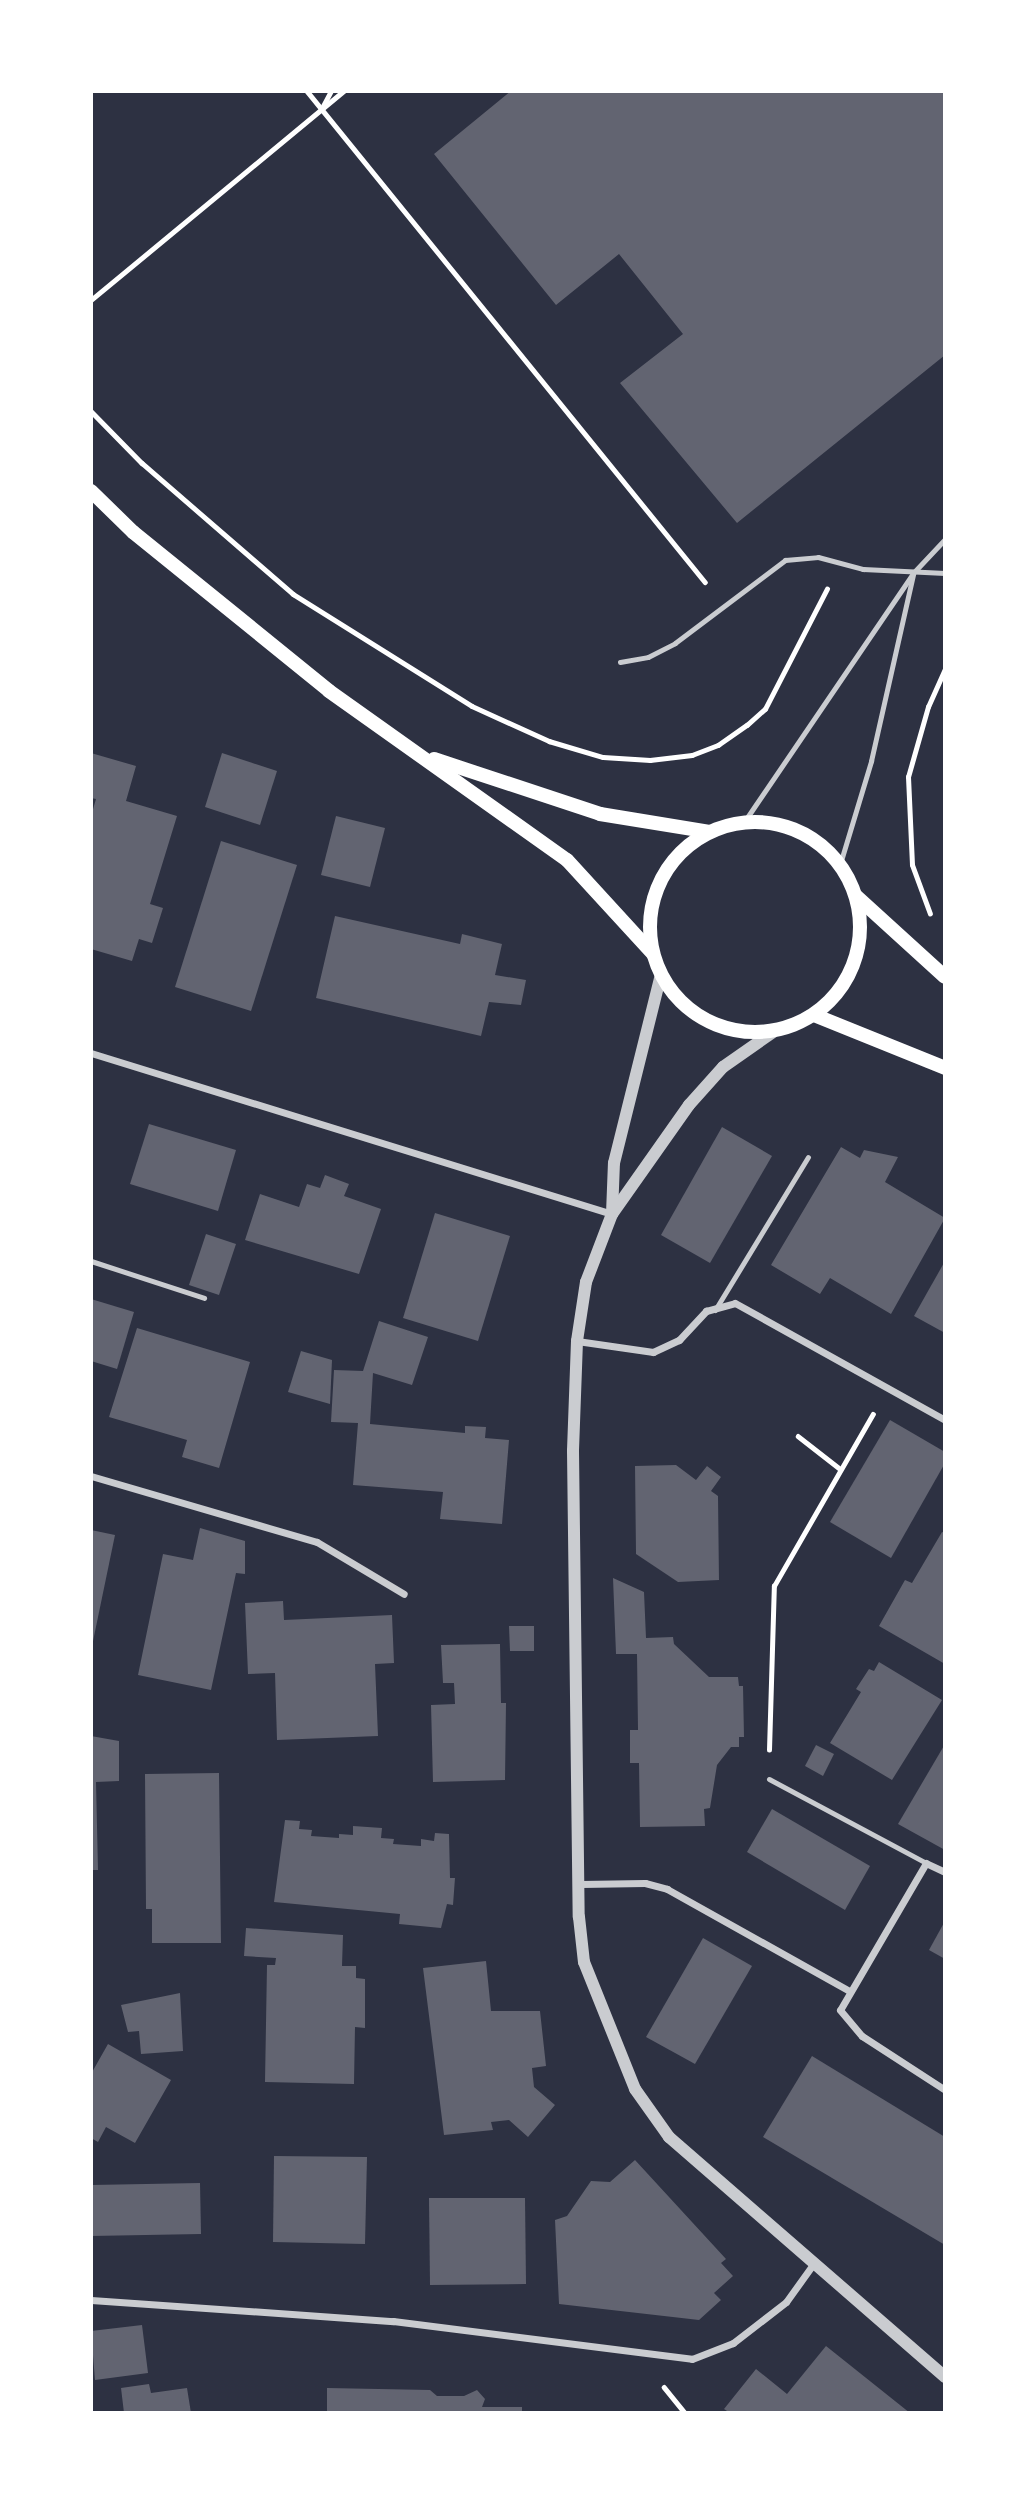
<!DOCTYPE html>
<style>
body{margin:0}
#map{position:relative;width:1036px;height:2504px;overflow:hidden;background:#2d3142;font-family:Raleway,sans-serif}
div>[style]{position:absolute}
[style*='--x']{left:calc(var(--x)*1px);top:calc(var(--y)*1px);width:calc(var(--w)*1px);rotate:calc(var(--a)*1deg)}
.building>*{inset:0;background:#626471}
.path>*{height:4.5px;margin:-2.25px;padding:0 2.25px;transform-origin:2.25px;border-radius:2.25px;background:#fff}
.service>*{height:5px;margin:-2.5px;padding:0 2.5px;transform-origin:2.5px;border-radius:2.5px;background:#caccd0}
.minor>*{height:7px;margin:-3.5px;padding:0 3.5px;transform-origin:3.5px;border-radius:3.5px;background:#caccd0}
.tertiary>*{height:12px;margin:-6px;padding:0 6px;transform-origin:6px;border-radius:6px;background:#caccd0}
.secondary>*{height:14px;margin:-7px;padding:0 7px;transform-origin:7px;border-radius:7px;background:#fff}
.secondary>.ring{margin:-7px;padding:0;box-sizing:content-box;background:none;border:14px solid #fff;border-radius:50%}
span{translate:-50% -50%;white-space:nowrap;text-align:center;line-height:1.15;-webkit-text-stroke:7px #fff;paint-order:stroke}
.frame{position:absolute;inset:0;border:93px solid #fff;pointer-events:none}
</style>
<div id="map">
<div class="building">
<div style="clip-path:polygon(511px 91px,945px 91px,945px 355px,737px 523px,620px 383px,683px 334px,619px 254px,556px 305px,434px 154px)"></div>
<div style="clip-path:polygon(91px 753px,136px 766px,126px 801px,177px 816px,150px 904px,163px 908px,152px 943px,139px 939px,132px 961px,91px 949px,91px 816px,96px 799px,91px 798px)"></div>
<div style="clip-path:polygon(222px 753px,277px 771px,260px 825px,205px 807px)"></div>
<div style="clip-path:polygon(336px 816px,385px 828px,370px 887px,321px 875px)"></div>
<div style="clip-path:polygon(221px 841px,297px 865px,251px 1011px,175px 987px)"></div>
<div style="clip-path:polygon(335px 916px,460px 944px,462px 934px,502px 944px,495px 975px,526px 980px,521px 1005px,489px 1002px,481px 1036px,316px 998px)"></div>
<div style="clip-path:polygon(149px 1124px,236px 1150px,218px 1211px,130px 1184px)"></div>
<div style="clip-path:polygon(722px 1127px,772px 1156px,710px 1263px,661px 1235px)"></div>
<div style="clip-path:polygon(841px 1147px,860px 1158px,864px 1150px,898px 1157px,885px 1182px,945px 1218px,891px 1314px,830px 1278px,820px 1294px,771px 1265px)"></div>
<div style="clip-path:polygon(325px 1175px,349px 1184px,344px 1196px,381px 1209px,359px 1274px,245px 1240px,260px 1194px,299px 1207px,307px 1184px,320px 1188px)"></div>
<div style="clip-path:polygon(435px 1213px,510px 1236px,478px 1341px,403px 1318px)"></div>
<div style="clip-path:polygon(206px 1234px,236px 1244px,219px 1295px,189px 1285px)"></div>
<div style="clip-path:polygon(945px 1261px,945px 1333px,914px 1316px)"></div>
<div style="clip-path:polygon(91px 1299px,134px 1312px,117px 1369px,91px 1361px)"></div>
<div style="clip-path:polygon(379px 1321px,428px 1337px,412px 1385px,373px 1373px,370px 1424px,465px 1433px,465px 1426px,486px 1427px,485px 1438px,509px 1440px,502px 1524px,440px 1519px,443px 1492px,353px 1485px,358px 1423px,331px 1422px,334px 1370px,363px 1371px)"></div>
<div style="clip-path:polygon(137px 1328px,250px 1362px,219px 1468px,182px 1457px,187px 1440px,109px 1417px)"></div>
<div style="clip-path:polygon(301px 1351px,332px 1360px,330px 1404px,288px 1392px)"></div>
<div style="clip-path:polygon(890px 1420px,945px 1452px,945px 1463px,891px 1558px,830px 1522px)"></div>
<div style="clip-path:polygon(676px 1465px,696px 1480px,707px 1466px,721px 1477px,711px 1491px,718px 1496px,719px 1580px,678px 1582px,636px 1554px,635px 1466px)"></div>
<div style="clip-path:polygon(200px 1528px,245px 1541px,245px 1574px,236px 1573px,211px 1690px,138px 1675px,163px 1554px,193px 1560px)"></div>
<div style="clip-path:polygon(91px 1530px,115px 1535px,92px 1646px,91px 1646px)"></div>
<div style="clip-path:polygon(942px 1532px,945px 1533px,945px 1664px,879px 1626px,905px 1580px,912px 1583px)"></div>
<div style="clip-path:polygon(613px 1578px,644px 1592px,646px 1638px,673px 1637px,674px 1644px,709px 1677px,738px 1677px,739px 1686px,743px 1686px,744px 1737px,739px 1737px,739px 1747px,731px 1747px,717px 1765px,710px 1808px,704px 1809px,705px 1826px,640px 1827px,639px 1763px,630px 1763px,630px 1730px,638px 1730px,637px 1654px,616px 1654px)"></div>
<div style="clip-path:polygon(283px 1601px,284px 1620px,392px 1615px,394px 1663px,375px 1664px,378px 1736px,277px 1740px,275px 1673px,248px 1674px,245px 1603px)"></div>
<div style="clip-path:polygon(509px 1626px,534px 1626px,534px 1651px,510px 1651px)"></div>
<div style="clip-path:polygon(500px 1644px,501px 1703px,506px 1703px,505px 1780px,433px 1782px,431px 1705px,455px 1704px,454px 1683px,443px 1683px,441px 1645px)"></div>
<div style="clip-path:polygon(879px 1662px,942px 1700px,892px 1780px,830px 1743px,861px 1692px,856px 1689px,869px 1669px,874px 1671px)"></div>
<div style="clip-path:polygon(91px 1736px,119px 1741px,119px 1781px,96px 1782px,98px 1870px,91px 1870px)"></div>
<div style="clip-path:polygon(945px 1744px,945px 1850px,898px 1824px)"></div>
<div style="clip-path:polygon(816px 1745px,834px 1754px,823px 1776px,805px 1766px)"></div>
<div style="clip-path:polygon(219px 1773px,221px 1943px,152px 1943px,152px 1909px,146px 1909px,145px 1774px)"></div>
<div style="clip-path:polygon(772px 1809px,870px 1866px,845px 1910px,747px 1852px)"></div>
<div style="clip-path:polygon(285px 1820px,300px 1821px,299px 1829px,312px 1830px,311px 1836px,339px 1838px,339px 1834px,353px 1835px,353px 1826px,382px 1828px,381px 1838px,394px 1839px,393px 1844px,421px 1846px,421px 1839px,434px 1841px,435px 1833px,449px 1834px,450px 1878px,455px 1878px,453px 1905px,447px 1904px,441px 1928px,399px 1924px,400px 1914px,274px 1902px)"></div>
<div style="clip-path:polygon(945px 1921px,945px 1959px,929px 1950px)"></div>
<div style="clip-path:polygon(246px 1928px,343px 1935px,342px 1966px,356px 1966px,356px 1978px,365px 1979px,365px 2028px,355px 2027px,354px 2084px,265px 2082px,267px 1965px,275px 1965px,276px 1958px,244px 1956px)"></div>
<div style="clip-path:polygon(703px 1938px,752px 1966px,695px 2064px,646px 2037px)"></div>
<div style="clip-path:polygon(486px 1961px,491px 2011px,540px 2011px,546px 2066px,532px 2068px,534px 2087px,555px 2105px,528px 2137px,509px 2120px,491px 2122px,493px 2130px,444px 2135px,423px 1968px)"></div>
<div style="clip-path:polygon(180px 1993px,183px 2051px,141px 2054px,139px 2031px,128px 2032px,121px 2005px)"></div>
<div style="clip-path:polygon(108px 2044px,171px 2080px,135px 2143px,106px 2127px,98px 2142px,91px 2138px,91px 2074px)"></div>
<div style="clip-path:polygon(812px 2056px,945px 2137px,945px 2245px,763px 2137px)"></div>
<div style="clip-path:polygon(274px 2156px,367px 2157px,365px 2244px,273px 2242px)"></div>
<div style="clip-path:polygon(635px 2160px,726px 2259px,721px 2263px,733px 2276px,714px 2293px,721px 2300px,699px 2320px,559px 2304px,555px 2220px,567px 2216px,591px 2181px,610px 2182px)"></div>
<div style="clip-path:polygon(200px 2183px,201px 2234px,91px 2236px,91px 2185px)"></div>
<div style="clip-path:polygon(429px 2198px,525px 2198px,526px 2284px,430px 2285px)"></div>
<div style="clip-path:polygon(142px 2325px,148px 2373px,95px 2380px,91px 2331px)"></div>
<div style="clip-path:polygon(826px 2346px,910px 2413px,730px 2413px,724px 2409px,756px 2369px,787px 2394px)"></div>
<div style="clip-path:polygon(149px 2384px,151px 2393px,187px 2388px,191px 2413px,124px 2413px,121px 2388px)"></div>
<div style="clip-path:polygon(327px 2388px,430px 2390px,437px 2396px,464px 2396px,477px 2390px,485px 2399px,482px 2407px,522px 2407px,522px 2413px,327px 2413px)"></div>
</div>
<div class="path">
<div style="--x:307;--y:91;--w:632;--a:50.97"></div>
<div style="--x:323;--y:106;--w:17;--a:-62"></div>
<div style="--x:91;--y:300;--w:328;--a:-39.6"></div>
<div style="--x:91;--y:411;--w:73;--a:45.6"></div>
<div style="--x:142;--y:463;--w:200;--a:40.9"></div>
<div style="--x:293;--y:594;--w:211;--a:32"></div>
<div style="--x:472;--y:706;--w:85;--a:24.4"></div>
<div style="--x:549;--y:741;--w:56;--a:16.5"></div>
<div style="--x:603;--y:757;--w:47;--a:3.7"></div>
<div style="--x:650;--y:760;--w:42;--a:-6.8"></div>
<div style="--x:692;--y:755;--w:28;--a:-21"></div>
<div style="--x:718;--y:745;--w:35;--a:-35"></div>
<div style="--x:747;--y:725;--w:24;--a:-42"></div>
<div style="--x:765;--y:709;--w:135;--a:-62.7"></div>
<div style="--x:930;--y:914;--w:52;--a:-110.2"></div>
<div style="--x:912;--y:865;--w:88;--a:-92.6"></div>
<div style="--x:908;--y:777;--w:73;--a:-74.1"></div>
<div style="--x:928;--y:707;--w:42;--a:-65.9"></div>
<div style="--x:798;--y:1436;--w:52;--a:38"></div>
<div style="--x:769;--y:1750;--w:164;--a:-88.3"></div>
<div style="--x:774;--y:1586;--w:198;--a:-60.1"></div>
<div style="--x:664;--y:2387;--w:33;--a:51"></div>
</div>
<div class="service">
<div style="--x:620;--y:662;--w:28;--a:-10"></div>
<div style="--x:648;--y:657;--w:30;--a:-27"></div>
<div style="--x:675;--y:643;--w:138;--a:-37"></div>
<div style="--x:785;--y:560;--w:33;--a:-5"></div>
<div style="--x:818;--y:557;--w:47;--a:14.9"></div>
<div style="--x:863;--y:569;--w:82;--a:2.8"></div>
<div style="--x:744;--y:822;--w:302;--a:-55.8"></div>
<div style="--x:914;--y:572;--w:45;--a:-46.8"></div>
<div style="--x:840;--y:864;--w:108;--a:-73.2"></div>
<div style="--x:871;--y:761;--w:191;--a:-77.3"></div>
<div style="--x:91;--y:1261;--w:119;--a:18.1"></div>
<div style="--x:715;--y:1310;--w:179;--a:-58.7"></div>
<div style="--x:769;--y:1779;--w:178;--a:28.1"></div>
</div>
<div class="minor">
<div style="--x:91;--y:1053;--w:545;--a:17.17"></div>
<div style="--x:577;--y:1341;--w:77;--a:8.2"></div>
<div style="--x:653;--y:1352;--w:29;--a:-25"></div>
<div style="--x:679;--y:1340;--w:40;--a:-47"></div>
<div style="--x:706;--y:1311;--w:30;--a:-15"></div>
<div style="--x:735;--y:1303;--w:240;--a:29.1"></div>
<div style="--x:91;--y:1476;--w:235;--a:16.3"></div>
<div style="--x:317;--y:1542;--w:101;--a:30.9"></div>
<div style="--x:945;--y:1872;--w:21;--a:-155"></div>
<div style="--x:926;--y:1863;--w:170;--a:120.3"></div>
<div style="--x:840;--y:2010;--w:34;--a:50"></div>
<div style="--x:862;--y:2036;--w:99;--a:33"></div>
<div style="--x:581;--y:1884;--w:64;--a:-0.9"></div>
<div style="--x:645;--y:1883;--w:23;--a:15"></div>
<div style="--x:667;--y:1889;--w:207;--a:29.2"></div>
<div style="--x:91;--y:2300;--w:303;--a:4"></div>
<div style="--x:393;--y:2321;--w:301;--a:7.2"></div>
<div style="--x:692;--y:2359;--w:44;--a:-21.3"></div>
<div style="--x:733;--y:2343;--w:67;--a:-37.7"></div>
<div style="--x:786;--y:2302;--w:48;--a:-54.3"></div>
</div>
<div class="tertiary">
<div style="--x:773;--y:1032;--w:61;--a:145"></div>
<div style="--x:723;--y:1067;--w:51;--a:131.8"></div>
<div style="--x:689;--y:1105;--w:133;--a:125.2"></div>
<div style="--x:612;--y:1214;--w:73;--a:110.9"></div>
<div style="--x:586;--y:1282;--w:60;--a:98.7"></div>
<div style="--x:577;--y:1341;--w:110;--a:92.1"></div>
<div style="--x:573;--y:1451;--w:466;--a:89.3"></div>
<div style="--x:579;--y:1917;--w:45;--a:83.7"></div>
<div style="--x:584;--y:1962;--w:137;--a:68.1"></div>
<div style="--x:635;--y:2089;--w:59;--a:54.7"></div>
<div style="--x:669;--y:2137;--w:366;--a:41"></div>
<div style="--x:612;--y:1214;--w:51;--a:-87.8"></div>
<div style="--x:614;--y:1163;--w:194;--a:-76"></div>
</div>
<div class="secondary">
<div style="--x:91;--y:491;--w:59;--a:44.3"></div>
<div style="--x:133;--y:532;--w:252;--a:39"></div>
<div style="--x:329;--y:691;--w:292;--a:35.4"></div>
<div style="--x:567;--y:860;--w:127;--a:47.5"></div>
<div style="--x:434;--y:759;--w:175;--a:18.3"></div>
<div style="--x:600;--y:814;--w:111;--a:9.3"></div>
<div class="ring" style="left:650px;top:822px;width:196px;height:196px"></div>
<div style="--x:856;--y:896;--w:120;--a:42.3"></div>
<div style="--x:814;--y:1015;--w:141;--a:22"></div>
</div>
<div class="frame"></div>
</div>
